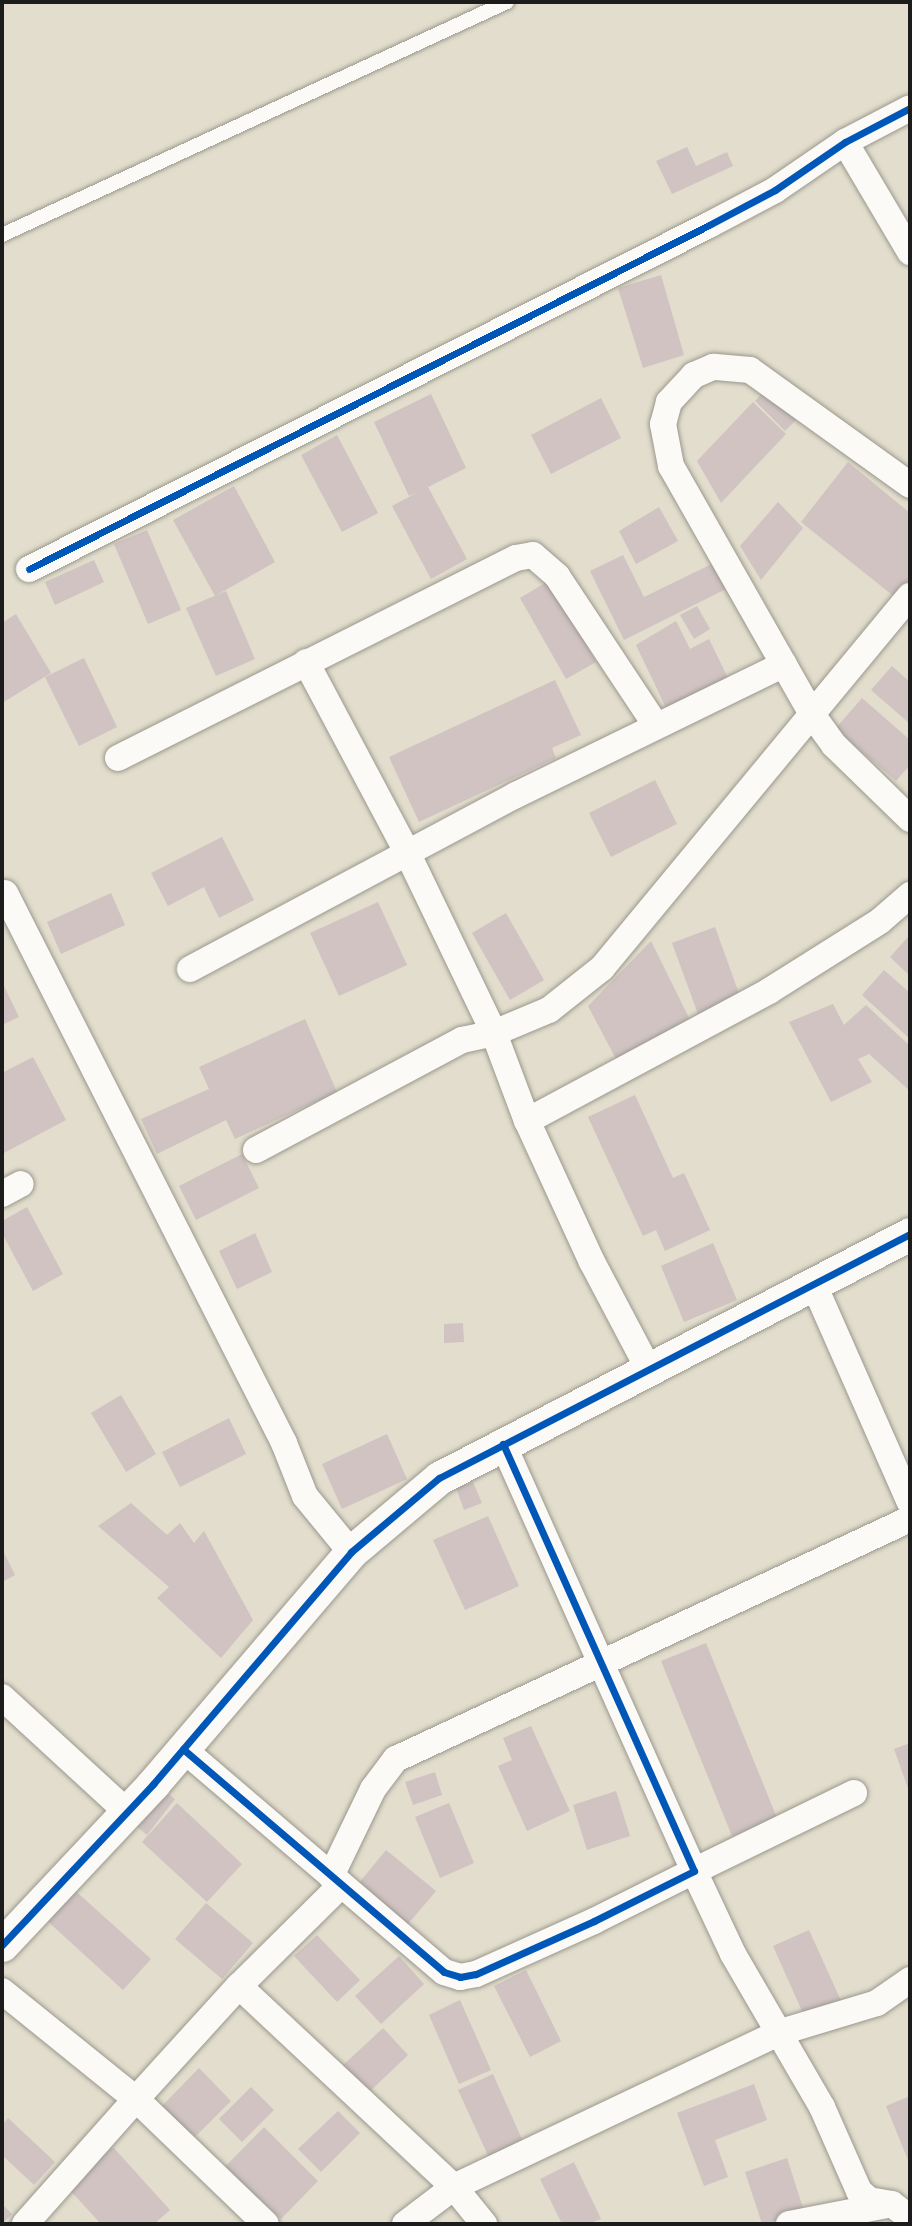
<!DOCTYPE html>
<style>
body{margin:0}
#map{position:relative;width:912px;height:2226px;overflow:hidden;background:#e2ddcc;font-family:Sriracha,sans-serif}
div>[style]{position:absolute}
[style*='--x']{left:calc(var(--x)*1px);top:calc(var(--y)*1px);width:calc(var(--w)*1px);rotate:calc(var(--a)*1deg)}
.building>*{inset:0;background:#d0c3c2}
.roads{filter:drop-shadow(0 0 2px #9a988e) drop-shadow(0 0 2px #9a988e)}
.service>*{height:14px;margin:-7px;padding:0 7px;transform-origin:7px;border-radius:7px;background:#fbfaf7}
.minor>*{height:26px;margin:-13px;padding:0 13px;transform-origin:13px;border-radius:13px;background:#fbfaf7}
.tertiary>*{height:33px;margin:-16.5px;padding:0 16.5px;transform-origin:16.5px;border-radius:16.5px;background:#fbfaf7}
.cycleway>*{height:7px;margin:-3.5px;padding:0 3.5px;transform-origin:3.5px;border-radius:3.5px;background:#0057b8}
span{translate:-50% -50%;white-space:nowrap;text-align:center;line-height:1.15;-webkit-text-stroke:5px #f7f3e8;paint-order:stroke}
.frame{position:absolute;inset:0;border:4px solid #1c1c1c;pointer-events:none}
</style>
<div id="map">
<div class="building">
<div style="clip-path:polygon(687px 147px,696px 166px,727px 152px,733px 166px,672px 194px,656px 161px)"></div>
<div style="clip-path:polygon(661px 275px,684px 355px,643px 368px,618px 288px)"></div>
<div style="clip-path:polygon(765px 390px,796px 420px,785px 431px,755px 401px)"></div>
<div style="clip-path:polygon(431px 394px,466px 468px,428px 487px,467px 559px,431px 579px,392px 506px,418px 492px,409px 496px,374px 422px)"></div>
<div style="clip-path:polygon(601px 398px,621px 438px,551px 474px,531px 435px)"></div>
<div style="clip-path:polygon(753px 402px,786px 434px,721px 503px,697px 461px)"></div>
<div style="clip-path:polygon(337px 435px,378px 513px,342px 532px,301px 455px)"></div>
<div style="clip-path:polygon(848px 462px,910px 513px,910px 580px,896px 598px,801px 522px)"></div>
<div style="clip-path:polygon(234px 486px,275px 562px,215px 596px,173px 520px)"></div>
<div style="clip-path:polygon(778px 502px,803px 528px,761px 580px,740px 546px)"></div>
<div style="clip-path:polygon(659px 507px,678px 541px,636px 564px,619px 531px)"></div>
<div style="clip-path:polygon(147px 530px,181px 610px,148px 624px,114px 544px)"></div>
<div style="clip-path:polygon(623px 555px,644px 597px,720px 560px,732px 586px,624px 640px,590px 571px)"></div>
<div style="clip-path:polygon(94px 560px,104px 582px,55px 605px,45px 582px)"></div>
<div style="clip-path:polygon(550px 580px,596px 662px,566px 679px,520px 598px)"></div>
<div style="clip-path:polygon(226px 591px,255px 659px,216px 676px,186px 608px)"></div>
<div style="clip-path:polygon(697px 606px,710px 629px,694px 639px,680px 615px)"></div>
<div style="clip-path:polygon(16px 614px,51px 673px,2px 703px,2px 623px)"></div>
<div style="clip-path:polygon(676px 621px,690px 649px,709px 639px,730px 682px,668px 712px,636px 645px)"></div>
<div style="clip-path:polygon(84px 658px,117px 727px,79px 746px,45px 677px)"></div>
<div style="clip-path:polygon(892px 666px,910px 682px,910px 724px,871px 690px)"></div>
<div style="clip-path:polygon(555px 680px,581px 735px,552px 748px,556px 758px,419px 822px,389px 757px)"></div>
<div style="clip-path:polygon(862px 698px,910px 740px,910px 765px,896px 781px,835px 729px)"></div>
<div style="clip-path:polygon(655px 780px,677px 824px,611px 857px,589px 813px)"></div>
<div style="clip-path:polygon(222px 837px,254px 900px,219px 918px,204px 887px,168px 906px,151px 873px)"></div>
<div style="clip-path:polygon(111px 893px,125px 925px,61px 954px,47px 922px)"></div>
<div style="clip-path:polygon(378px 902px,407px 965px,339px 996px,310px 933px)"></div>
<div style="clip-path:polygon(506px 913px,544px 980px,510px 1000px,472px 933px)"></div>
<div style="clip-path:polygon(715px 927px,741px 999px,698px 1014px,672px 943px)"></div>
<div style="clip-path:polygon(908px 937px,910px 940px,910px 976px,890px 957px)"></div>
<div style="clip-path:polygon(651px 941px,690px 1020px,616px 1059px,588px 1006px)"></div>
<div style="clip-path:polygon(884px 970px,910px 993px,910px 1039px,862px 995px)"></div>
<div style="clip-path:polygon(2px 982px,19px 1017px,2px 1025px)"></div>
<div style="clip-path:polygon(833px 1004px,844px 1025px,866px 1005px,910px 1046px,910px 1091px,869px 1054px,858px 1059px,872px 1082px,831px 1102px,789px 1022px)"></div>
<div style="clip-path:polygon(305px 1019px,337px 1092px,235px 1139px,226px 1120px,157px 1154px,141px 1119px,209px 1089px,199px 1067px)"></div>
<div style="clip-path:polygon(33px 1057px,66px 1120px,2px 1154px,2px 1073px)"></div>
<div style="clip-path:polygon(635px 1095px,673px 1178px,684px 1173px,710px 1230px,665px 1251px,656px 1230px,643px 1236px,588px 1117px)"></div>
<div style="clip-path:polygon(242px 1154px,259px 1188px,196px 1220px,179px 1186px)"></div>
<div style="clip-path:polygon(27px 1207px,63px 1274px,33px 1291px,2px 1233px,2px 1221px)"></div>
<div style="clip-path:polygon(255px 1233px,272px 1272px,237px 1289px,219px 1251px)"></div>
<div style="clip-path:polygon(713px 1243px,737px 1300px,684px 1322px,661px 1266px)"></div>
<div style="clip-path:polygon(463px 1323px,464px 1342px,444px 1343px,444px 1324px)"></div>
<div style="clip-path:polygon(121px 1395px,156px 1454px,126px 1472px,91px 1413px)"></div>
<div style="clip-path:polygon(229px 1418px,246px 1454px,180px 1487px,162px 1452px)"></div>
<div style="clip-path:polygon(387px 1434px,407px 1479px,342px 1509px,322px 1464px)"></div>
<div style="clip-path:polygon(473px 1482px,482px 1503px,464px 1510px,456px 1488px)"></div>
<div style="clip-path:polygon(131px 1503px,167px 1535px,180px 1523px,194px 1543px,204px 1531px,253px 1620px,221px 1658px,157px 1598px,169px 1587px,98px 1526px)"></div>
<div style="clip-path:polygon(488px 1516px,519px 1586px,465px 1610px,433px 1540px)"></div>
<div style="clip-path:polygon(2px 1549px,15px 1575px,2px 1582px)"></div>
<div style="clip-path:polygon(706px 1643px,777px 1818px,732px 1836px,661px 1661px)"></div>
<div style="clip-path:polygon(531px 1726px,570px 1811px,527px 1831px,498px 1766px,512px 1760px,503px 1738px)"></div>
<div style="clip-path:polygon(910px 1743px,910px 1794px,894px 1749px)"></div>
<div style="clip-path:polygon(435px 1772px,442px 1795px,413px 1805px,405px 1782px)"></div>
<div style="clip-path:polygon(163px 1790px,175px 1799px,147px 1835px,135px 1825px)"></div>
<div style="clip-path:polygon(616px 1791px,630px 1836px,587px 1850px,573px 1805px)"></div>
<div style="clip-path:polygon(177px 1803px,242px 1864px,207px 1902px,142px 1842px)"></div>
<div style="clip-path:polygon(449px 1803px,474px 1863px,440px 1878px,415px 1817px)"></div>
<div style="clip-path:polygon(386px 1850px,436px 1891px,408px 1924px,359px 1883px)"></div>
<div style="clip-path:polygon(70px 1886px,151px 1959px,123px 1990px,43px 1917px)"></div>
<div style="clip-path:polygon(206px 1903px,253px 1943px,222px 1979px,175px 1939px)"></div>
<div style="clip-path:polygon(809px 1930px,842px 2003px,806px 2020px,773px 1946px)"></div>
<div style="clip-path:polygon(317px 1935px,360px 1980px,337px 2002px,294px 1956px)"></div>
<div style="clip-path:polygon(399px 1956px,424px 1984px,381px 2024px,355px 1996px)"></div>
<div style="clip-path:polygon(526px 1970px,561px 2041px,530px 2057px,494px 1986px)"></div>
<div style="clip-path:polygon(460px 2000px,491px 2070px,459px 2084px,429px 2015px)"></div>
<div style="clip-path:polygon(383px 2028px,408px 2055px,363px 2098px,338px 2070px)"></div>
<div style="clip-path:polygon(199px 2068px,231px 2101px,191px 2141px,159px 2109px)"></div>
<div style="clip-path:polygon(493px 2074px,525px 2146px,491px 2162px,458px 2090px)"></div>
<div style="clip-path:polygon(754px 2084px,767px 2120px,715px 2140px,728px 2177px,704px 2186px,677px 2113px)"></div>
<div style="clip-path:polygon(251px 2087px,274px 2110px,242px 2142px,219px 2119px)"></div>
<div style="clip-path:polygon(910px 2096px,910px 2165px,886px 2106px)"></div>
<div style="clip-path:polygon(338px 2111px,360px 2133px,321px 2172px,298px 2149px)"></div>
<div style="clip-path:polygon(8px 2118px,55px 2162px,34px 2185px,2px 2155px,2px 2125px)"></div>
<div style="clip-path:polygon(264px 2127px,318px 2181px,281px 2219px,259px 2198px,250px 2207px,217px 2175px)"></div>
<div style="clip-path:polygon(113px 2147px,170px 2210px,154px 2224px,101px 2224px,68px 2188px)"></div>
<div style="clip-path:polygon(787px 2158px,805px 2214px,762px 2224px,745px 2172px)"></div>
<div style="clip-path:polygon(574px 2162px,601px 2219px,588px 2224px,562px 2224px,540px 2179px)"></div>
<div style="clip-path:polygon(2px 2204px,12px 2214px,2px 2224px)"></div>
</div>
<div class="roads">
<div class="service">
<div style="--x:2;--y:235;--w:556;--a:-24.77"></div>
</div>
<div class="minor">
<div style="--x:845;--y:142;--w:128;--a:59.4"></div>
<div style="--x:910;--y:485;--w:197;--a:-144.3"></div>
<div style="--x:750;--y:370;--w:37;--a:-175"></div>
<div style="--x:713;--y:367;--w:21;--a:157"></div>
<div style="--x:694;--y:375;--w:37;--a:133"></div>
<div style="--x:669;--y:402;--w:23;--a:105"></div>
<div style="--x:663;--y:424;--w:43;--a:79.2"></div>
<div style="--x:671;--y:466;--w:288;--a:60.4"></div>
<div style="--x:813;--y:716;--w:36;--a:54"></div>
<div style="--x:834;--y:745;--w:106;--a:44.2"></div>
<div style="--x:29;--y:569;--w:762;--a:-26.83"></div>
<div style="--x:709;--y:225;--w:75;--a:-27.9"></div>
<div style="--x:775;--y:190;--w:85;--a:-34.4"></div>
<div style="--x:845;--y:142;--w:73;--a:-27.6"></div>
<div style="--x:118;--y:758;--w:445;--a:-26.7"></div>
<div style="--x:516;--y:558;--w:17;--a:-10"></div>
<div style="--x:533;--y:555;--w:32;--a:41"></div>
<div style="--x:557;--y:576;--w:178;--a:56.5"></div>
<div style="--x:5;--y:893;--w:617;--a:63.1"></div>
<div style="--x:284;--y:1443;--w:57;--a:68.4"></div>
<div style="--x:305;--y:1496;--w:72;--a:50.6"></div>
<div style="--x:190;--y:969;--w:370;--a:-28.1"></div>
<div style="--x:516;--y:795;--w:298;--a:-26"></div>
<div style="--x:527;--y:1121;--w:275;--a:-28.2"></div>
<div style="--x:769;--y:991;--w:131;--a:-32.2"></div>
<div style="--x:880;--y:921;--w:40;--a:-41"></div>
<div style="--x:256;--y:1150;--w:234;--a:-28.1"></div>
<div style="--x:462;--y:1040;--w:33;--a:-12"></div>
<div style="--x:494;--y:1033;--w:201;--a:-115.7"></div>
<div style="--x:407;--y:852;--w:215;--a:-118"></div>
<div style="--x:2;--y:1194;--w:21;--a:-28"></div>
<div style="--x:814;--y:1285;--w:238;--a:66.2"></div>
<div style="--x:648;--y:1368;--w:120;--a:-117.8"></div>
<div style="--x:592;--y:1262;--w:155;--a:-114.7"></div>
<div style="--x:527;--y:1121;--w:94;--a:-110.6"></div>
<div style="--x:494;--y:1033;--w:60;--a:-22.7"></div>
<div style="--x:549;--y:1010;--w:68;--a:-38.4"></div>
<div style="--x:602;--y:968;--w:483;--a:-50.4"></div>
<div style="--x:2;--y:1697;--w:170;--a:42.6"></div>
<div style="--x:183;--y:1749;--w:343;--a:40.5"></div>
<div style="--x:444;--y:1972;--w:17;--a:17"></div>
<div style="--x:460;--y:1977;--w:16;--a:-11"></div>
<div style="--x:476;--y:1974;--w:129;--a:-24.2"></div>
<div style="--x:594;--y:1921;--w:112;--a:-26.6"></div>
<div style="--x:694;--y:1871;--w:468;--a:-114.1"></div>
<div style="--x:854;--y:1793;--w:178;--a:154"></div>
<div style="--x:694;--y:1871;--w:92;--a:64.8"></div>
<div style="--x:733;--y:1954;--w:177;--a:59.8"></div>
<div style="--x:822;--y:2107;--w:92;--a:66.2"></div>
<div style="--x:859;--y:2191;--w:13;--a:42"></div>
<div style="--x:869;--y:2200;--w:23;--a:10"></div>
<div style="--x:892;--y:2204;--w:23;--a:38"></div>
<div style="--x:331;--y:1876;--w:97;--a:-64.2"></div>
<div style="--x:373;--y:1789;--w:38;--a:-53"></div>
<div style="--x:396;--y:1759;--w:567;--a:-25.03"></div>
<div style="--x:239;--y:1986;--w:294;--a:43.1"></div>
<div style="--x:454;--y:2187;--w:48;--a:51"></div>
<div style="--x:2;--y:1991;--w:172;--a:38.9"></div>
<div style="--x:136;--y:2099;--w:153;--a:-47.7"></div>
<div style="--x:239;--y:1986;--w:144;--a:-44.7"></div>
<div style="--x:25;--y:2224;--w:167;--a:-48.4"></div>
<div style="--x:136;--y:2099;--w:180;--a:43.9"></div>
<div style="--x:405;--y:2224;--w:61;--a:-37.1"></div>
<div style="--x:454;--y:2187;--w:362;--a:-25.4"></div>
<div style="--x:781;--y:2032;--w:100;--a:-16.8"></div>
<div style="--x:877;--y:2003;--w:40;--a:-34.9"></div>
<div style="--x:789;--y:2224;--w:100;--a:-11"></div>
</div>
<div class="tertiary">
<div style="--x:2;--y:1945;--w:221;--a:-46.8"></div>
<div style="--x:153;--y:1784;--w:305;--a:-49.5"></div>
<div style="--x:351;--y:1552;--w:115;--a:-40.1"></div>
<div style="--x:439;--y:1478;--w:530;--a:-27.39"></div>
</div>
</div>
<div class="cycleway">
<div style="--x:29;--y:569;--w:762;--a:-26.83"></div>
<div style="--x:709;--y:225;--w:75;--a:-27.9"></div>
<div style="--x:775;--y:190;--w:85;--a:-34.4"></div>
<div style="--x:845;--y:142;--w:73;--a:-27.6"></div>
<div style="--x:183;--y:1749;--w:343;--a:40.5"></div>
<div style="--x:444;--y:1972;--w:17;--a:17"></div>
<div style="--x:460;--y:1977;--w:16;--a:-11"></div>
<div style="--x:476;--y:1974;--w:129;--a:-24.2"></div>
<div style="--x:594;--y:1921;--w:112;--a:-26.6"></div>
<div style="--x:694;--y:1871;--w:468;--a:-114.1"></div>
<div style="--x:2;--y:1945;--w:221;--a:-46.8"></div>
<div style="--x:153;--y:1784;--w:305;--a:-49.5"></div>
<div style="--x:351;--y:1552;--w:115;--a:-40.1"></div>
<div style="--x:439;--y:1478;--w:530;--a:-27.39"></div>
</div>
<div class="frame"></div>
</div>
